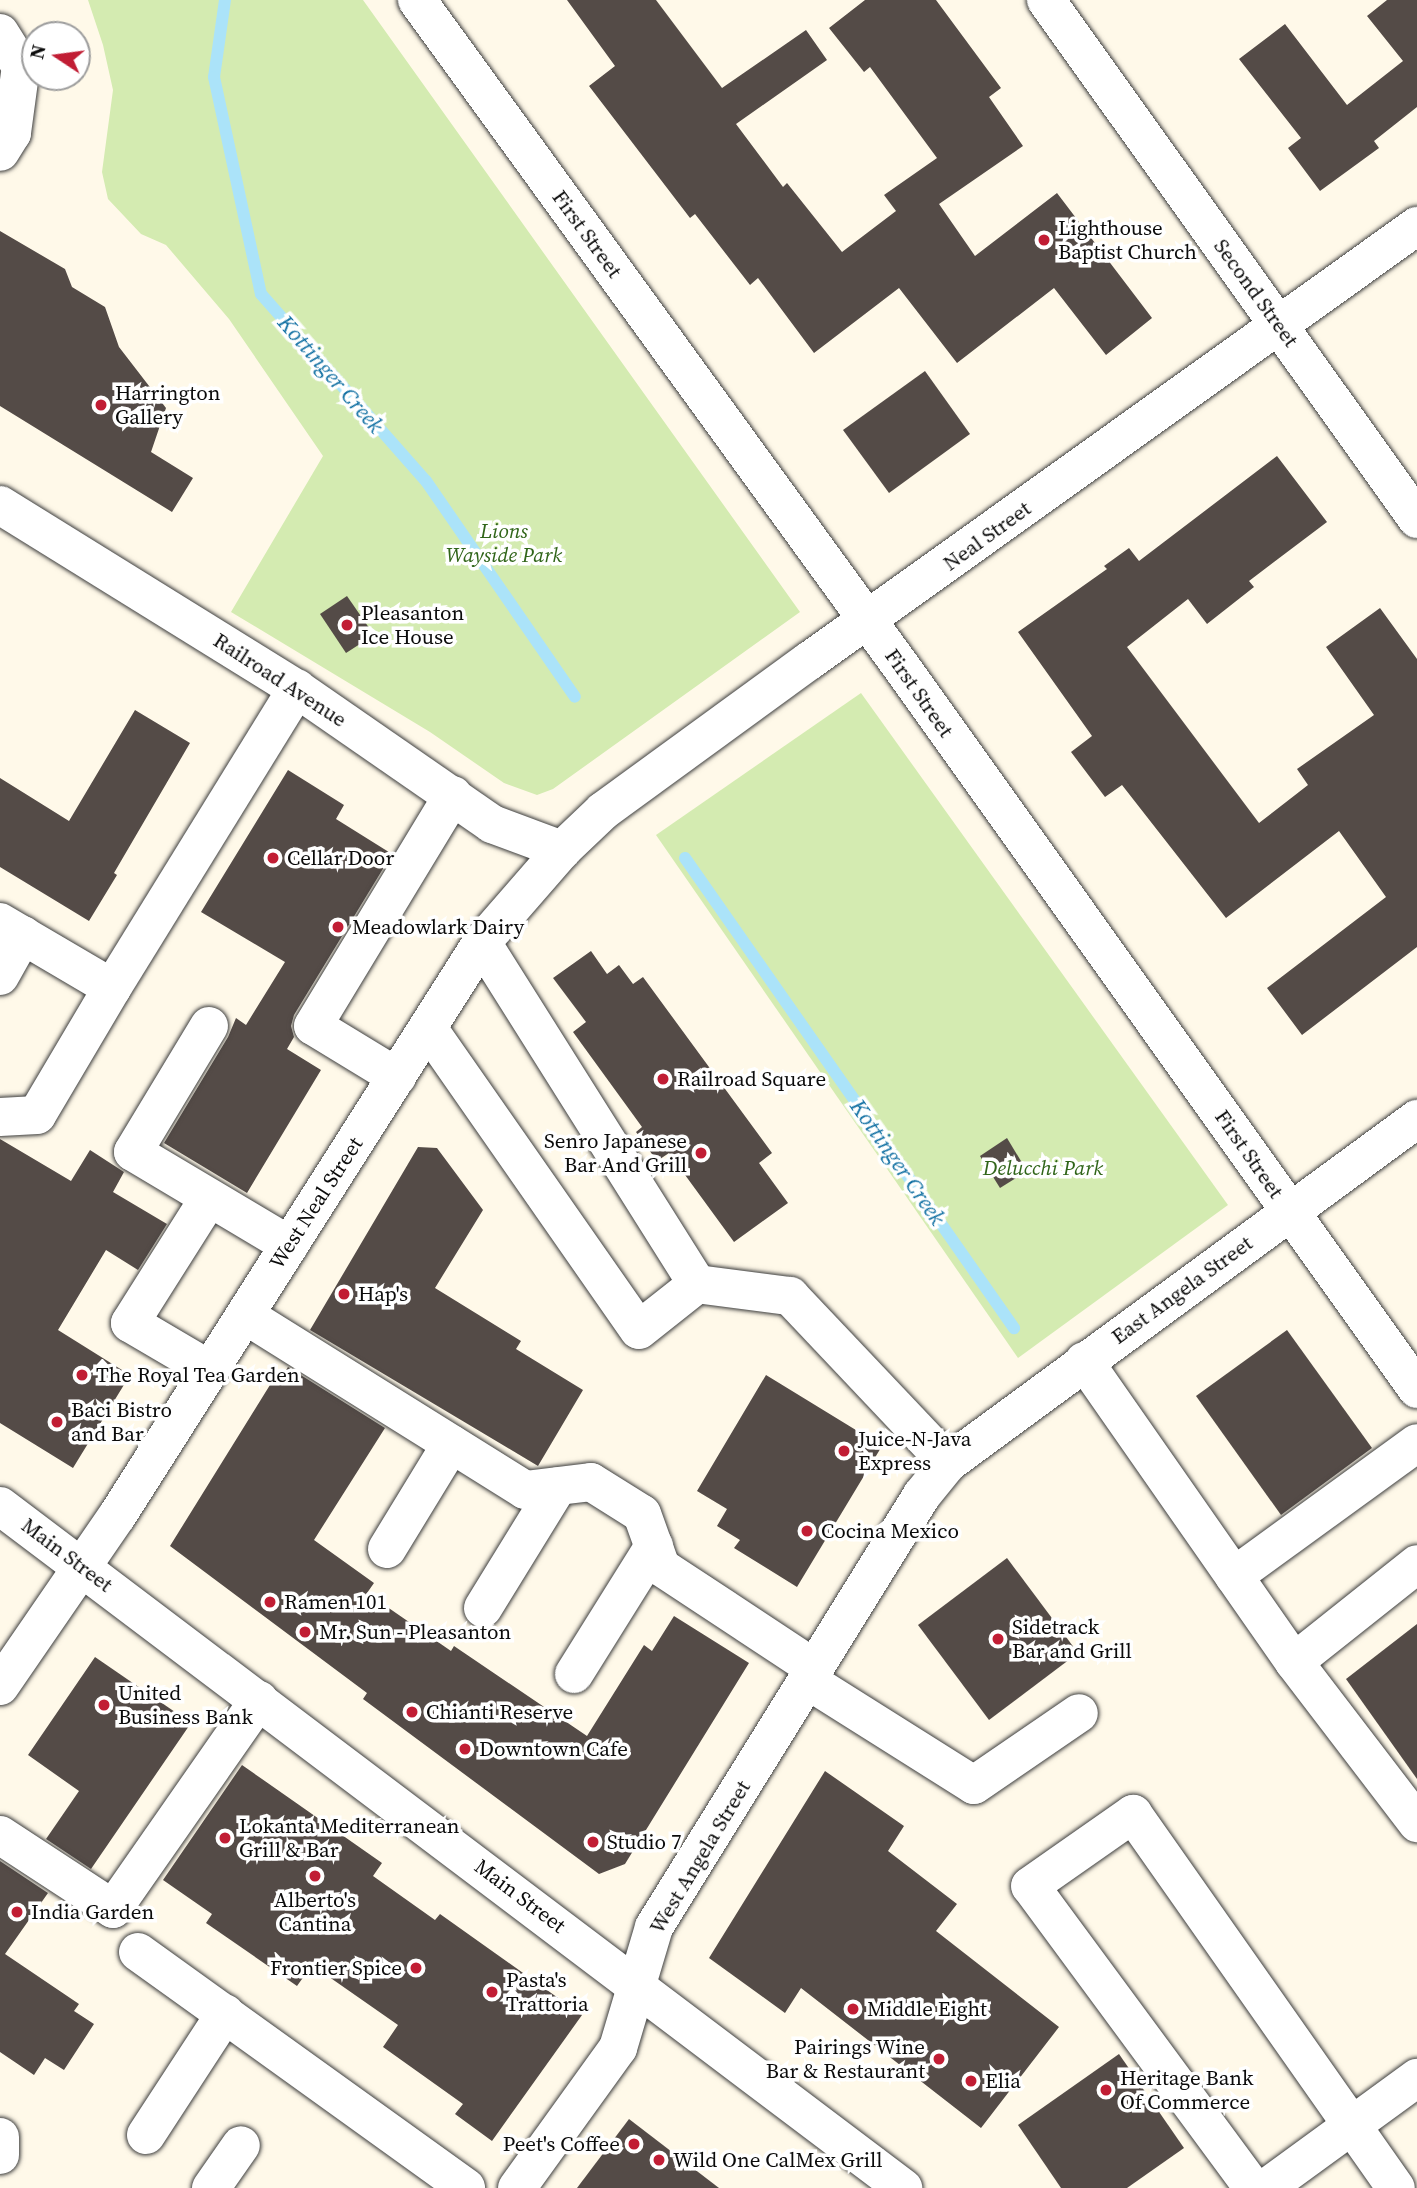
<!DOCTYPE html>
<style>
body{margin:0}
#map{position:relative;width:1417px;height:2188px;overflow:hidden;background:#fff9e9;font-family:"Source Serif 4",serif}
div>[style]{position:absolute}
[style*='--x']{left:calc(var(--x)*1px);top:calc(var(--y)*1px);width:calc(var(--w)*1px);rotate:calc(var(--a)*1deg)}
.green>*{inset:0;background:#d4ebb1}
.stream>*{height:12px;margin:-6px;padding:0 6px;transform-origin:6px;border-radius:6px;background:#abe3f9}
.building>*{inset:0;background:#544b47}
.roads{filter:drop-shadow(0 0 2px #3e3e3e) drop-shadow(0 0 2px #3e3e3e)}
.minor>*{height:38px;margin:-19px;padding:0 19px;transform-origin:19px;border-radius:19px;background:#fff}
.dots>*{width:19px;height:19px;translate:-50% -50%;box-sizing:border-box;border:4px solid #fff;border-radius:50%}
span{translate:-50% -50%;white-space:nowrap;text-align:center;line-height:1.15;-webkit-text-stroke:7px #fff;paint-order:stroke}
.poi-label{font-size:21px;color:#0b0b0b}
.left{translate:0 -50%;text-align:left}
.right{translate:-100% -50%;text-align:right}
.street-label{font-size:21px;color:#0b0b0b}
.park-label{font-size:21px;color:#306519;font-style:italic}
.water-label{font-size:23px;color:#0f6fa2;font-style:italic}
.north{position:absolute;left:21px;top:21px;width:70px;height:70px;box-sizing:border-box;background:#fff;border:2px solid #9d9d9d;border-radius:50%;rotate:283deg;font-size:19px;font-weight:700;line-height:28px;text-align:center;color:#0b0b0b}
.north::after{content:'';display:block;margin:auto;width:24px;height:32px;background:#c11d34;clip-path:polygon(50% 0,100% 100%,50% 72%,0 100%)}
</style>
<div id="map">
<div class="green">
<div style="clip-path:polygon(88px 0,363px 0,800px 612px,553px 789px,537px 795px,504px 783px,430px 732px,231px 612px,323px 456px,229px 319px,166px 245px,141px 234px,108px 199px,102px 172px,113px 90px,103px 45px)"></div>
<div style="clip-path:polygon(861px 693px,1228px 1205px,1018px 1358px,656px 835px)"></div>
</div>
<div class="stream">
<div style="--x:225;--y:0;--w:78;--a:98.1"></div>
<div style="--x:214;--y:77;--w:222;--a:77.8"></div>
<div style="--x:261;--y:294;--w:249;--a:48.6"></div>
<div style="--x:426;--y:481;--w:262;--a:55.4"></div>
<div style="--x:685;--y:858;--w:574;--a:55.01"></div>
</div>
<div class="building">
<div style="clip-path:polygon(567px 0,656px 0,722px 88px,806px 30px,827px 60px,736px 124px,783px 187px,787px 183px,842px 252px,896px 211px,884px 195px,937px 158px,870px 67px,864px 72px,829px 28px,865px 0,936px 0,1001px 88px,989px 97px,1023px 146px,939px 204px,975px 256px,1057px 193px,1152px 318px,1106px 355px,1054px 288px,957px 363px,899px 288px,814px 353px,758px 278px,750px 285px,695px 214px,690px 218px,589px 86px,615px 66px)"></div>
<div style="clip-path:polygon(1387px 0,1417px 0,1417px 107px,1374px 141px,1379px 148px,1320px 191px,1288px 148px,1301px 138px,1239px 59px,1285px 24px,1347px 105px,1403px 61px,1367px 16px)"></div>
<div style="clip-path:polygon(0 231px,65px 269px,72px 287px,105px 307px,119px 347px,166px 408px,151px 452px,193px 478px,172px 512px,0 406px)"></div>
<div style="clip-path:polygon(925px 371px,970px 434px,889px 493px,843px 430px)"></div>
<div style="clip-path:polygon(1277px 456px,1327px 522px,1249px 581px,1254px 587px,1207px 624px,1188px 599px,1127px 647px,1259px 823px,1308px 785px,1297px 769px,1374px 715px,1326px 647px,1380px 608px,1417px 659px,1417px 947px,1302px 1035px,1267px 988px,1386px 897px,1339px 831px,1226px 918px,1122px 785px,1105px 797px,1071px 752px,1092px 736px,1018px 632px,1107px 569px,1104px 566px,1129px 548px,1139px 561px)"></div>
<div style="clip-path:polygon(347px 596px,374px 635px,346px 653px,320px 614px)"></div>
<div style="clip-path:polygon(135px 710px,190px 743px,114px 873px,117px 875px,89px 921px,0 867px,0 778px,69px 821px)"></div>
<div style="clip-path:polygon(288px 770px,344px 805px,336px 819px,392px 854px,294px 1015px,291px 1026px,294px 1037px,287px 1049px,321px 1070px,247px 1193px,164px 1143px,228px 1037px,236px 1018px,246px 1025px,285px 962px,201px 912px)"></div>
<div style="clip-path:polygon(591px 951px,607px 974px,619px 965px,633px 984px,643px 977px,772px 1153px,759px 1163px,788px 1203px,734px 1242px,669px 1153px,657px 1161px,636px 1132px,642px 1127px,573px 1032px,586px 1022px,553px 978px)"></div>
<div style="clip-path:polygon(1007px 1138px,1027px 1171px,1000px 1188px,980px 1156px)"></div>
<div style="clip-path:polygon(0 1139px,71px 1181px,90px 1150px,124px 1172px,113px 1192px,167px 1224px,138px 1270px,106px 1250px,58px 1330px,130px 1375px,73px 1468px,0 1423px)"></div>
<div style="clip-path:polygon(418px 1147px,437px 1148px,483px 1210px,435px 1288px,521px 1341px,516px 1349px,583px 1390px,538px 1466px,310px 1330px)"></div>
<div style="clip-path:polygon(1287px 1330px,1372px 1448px,1281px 1515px,1196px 1396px)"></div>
<div style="clip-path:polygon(288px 1367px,385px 1428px,314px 1540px,374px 1583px,367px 1593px,451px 1651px,454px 1646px,587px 1736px,644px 1645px,652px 1651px,674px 1616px,749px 1663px,625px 1864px,599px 1874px,363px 1699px,367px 1693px,170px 1546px,278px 1372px,283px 1375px)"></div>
<div style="clip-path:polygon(766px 1375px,882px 1446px,797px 1587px,734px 1548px,740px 1540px,717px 1526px,727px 1509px,697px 1491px)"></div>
<div style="clip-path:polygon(1007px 1558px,1078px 1653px,989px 1720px,918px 1625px)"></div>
<div style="clip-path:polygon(1417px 1624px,1417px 1779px,1346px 1679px)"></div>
<div style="clip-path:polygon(95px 1657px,191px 1723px,91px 1869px,46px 1839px,79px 1791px,28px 1755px)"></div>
<div style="clip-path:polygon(242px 1765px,382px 1863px,373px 1876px,435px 1920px,440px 1914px,582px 2015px,492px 2141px,455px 2114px,463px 2104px,383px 2047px,398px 2025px,312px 1965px,297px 1986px,206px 1923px,212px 1914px,163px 1880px)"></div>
<div style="clip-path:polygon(825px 1771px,904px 1826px,888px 1851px,957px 1904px,936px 1931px,1059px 2027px,981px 2128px,801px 1988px,785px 2013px,709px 1958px)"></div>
<div style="clip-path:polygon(0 1861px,48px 1893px,5px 1954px,79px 2004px,74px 2011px,94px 2024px,64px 2070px,45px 2058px,34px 2075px,0 2052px)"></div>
<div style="clip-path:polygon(1119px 2054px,1184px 2148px,1127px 2188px,1061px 2188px,1018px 2125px)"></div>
<div style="clip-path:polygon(629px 2119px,719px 2188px,577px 2188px)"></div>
</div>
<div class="roads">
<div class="minor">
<div style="--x:417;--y:0;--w:830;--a:54.01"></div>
<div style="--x:905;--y:672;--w:881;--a:54.47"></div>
<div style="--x:1046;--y:0;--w:638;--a:54.44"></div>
<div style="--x:0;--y:33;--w:39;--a:58"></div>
<div style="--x:21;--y:66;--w:68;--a:97.7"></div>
<div style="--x:12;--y:133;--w:22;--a:122"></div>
<div style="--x:0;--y:505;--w:349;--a:31.8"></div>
<div style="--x:297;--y:689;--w:237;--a:34.7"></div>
<div style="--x:492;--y:824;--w:75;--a:20.4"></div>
<div style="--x:0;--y:922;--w:130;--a:30.5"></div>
<div style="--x:112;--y:988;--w:147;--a:120.6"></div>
<div style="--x:37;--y:1115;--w:37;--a:177"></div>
<div style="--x:0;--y:976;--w:47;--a:-60.7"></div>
<div style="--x:112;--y:988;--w:352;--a:-58.3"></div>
<div style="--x:209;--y:1026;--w:147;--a:121.1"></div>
<div style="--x:133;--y:1152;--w:182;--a:30.8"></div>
<div style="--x:428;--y:1028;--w:368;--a:55.1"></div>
<div style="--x:639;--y:1330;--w:74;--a:-38.4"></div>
<div style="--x:697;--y:1284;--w:404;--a:-122.2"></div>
<div style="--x:397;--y:1077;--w:98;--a:-148.7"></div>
<div style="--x:313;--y:1026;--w:270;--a:-58.8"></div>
<div style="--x:209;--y:1198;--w:148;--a:122.3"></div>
<div style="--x:130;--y:1323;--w:93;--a:30.4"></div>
<div style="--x:697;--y:1284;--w:94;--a:7.4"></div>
<div style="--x:790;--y:1296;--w:230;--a:46.6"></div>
<div style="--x:245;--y:1315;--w:330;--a:32"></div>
<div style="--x:525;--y:1490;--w:66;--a:-6.9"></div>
<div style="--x:591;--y:1482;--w:60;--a:32.1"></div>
<div style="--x:642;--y:1514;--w:56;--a:70.3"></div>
<div style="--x:661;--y:1567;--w:183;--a:33.4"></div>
<div style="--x:1084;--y:1361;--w:367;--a:55.1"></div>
<div style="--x:1294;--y:1662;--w:203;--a:52.6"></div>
<div style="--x:0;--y:1506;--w:1132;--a:37.06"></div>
<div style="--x:387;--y:1549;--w:123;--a:-58.6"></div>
<div style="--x:1234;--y:1576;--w:226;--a:-36"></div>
<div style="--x:483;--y:1608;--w:143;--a:-58.4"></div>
<div style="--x:1294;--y:1662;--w:157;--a:-38.5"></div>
<div style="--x:574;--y:1674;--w:151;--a:-58"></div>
<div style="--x:807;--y:1680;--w:197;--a:32.2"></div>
<div style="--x:974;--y:1785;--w:127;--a:-34.4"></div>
<div style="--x:0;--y:1686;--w:206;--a:-55.5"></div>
<div style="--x:117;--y:1516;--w:680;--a:-57.55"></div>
<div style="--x:482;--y:942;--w:122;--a:-49"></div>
<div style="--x:562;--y:850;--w:57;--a:-43.6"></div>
<div style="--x:603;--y:811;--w:255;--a:-36.1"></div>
<div style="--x:809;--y:661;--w:748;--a:-35.58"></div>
<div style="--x:0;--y:1835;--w:135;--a:33.2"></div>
<div style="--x:113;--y:1909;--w:255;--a:-55.1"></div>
<div style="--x:138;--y:1952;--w:404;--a:35.7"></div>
<div style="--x:146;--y:2135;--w:145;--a:-56.9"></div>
<div style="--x:0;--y:2137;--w:18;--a:90"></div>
<div style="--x:211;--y:2188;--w:52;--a:-55.1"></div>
<div style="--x:517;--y:2188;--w:173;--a:-54.2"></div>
<div style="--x:618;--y:2048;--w:126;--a:-73.4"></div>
<div style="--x:654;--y:1927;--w:508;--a:-58.19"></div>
<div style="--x:922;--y:1495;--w:41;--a:-50.9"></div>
<div style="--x:948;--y:1463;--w:582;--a:-36.26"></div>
<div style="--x:1253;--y:2188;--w:375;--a:-126.4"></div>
<div style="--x:1030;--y:1886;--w:126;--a:-35"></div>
<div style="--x:1133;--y:1814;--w:457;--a:54.9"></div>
<div style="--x:1266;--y:2188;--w:187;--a:-36.1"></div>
</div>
</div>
<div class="dots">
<div style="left:1044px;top:240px;background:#c11d34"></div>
<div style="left:101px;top:405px;background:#c11d34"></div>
<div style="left:347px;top:625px;background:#c11d34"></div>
<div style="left:273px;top:858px;background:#c11d34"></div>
<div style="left:338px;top:927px;background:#c11d34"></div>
<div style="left:663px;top:1079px;background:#c11d34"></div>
<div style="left:701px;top:1153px;background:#c11d34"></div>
<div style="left:344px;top:1294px;background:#c11d34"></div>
<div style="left:82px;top:1375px;background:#c11d34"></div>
<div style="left:57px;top:1422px;background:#c11d34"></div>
<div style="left:844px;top:1451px;background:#c11d34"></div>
<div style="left:807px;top:1531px;background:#c11d34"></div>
<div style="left:270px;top:1602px;background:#c11d34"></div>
<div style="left:305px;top:1632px;background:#c11d34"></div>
<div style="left:998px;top:1639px;background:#c11d34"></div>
<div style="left:104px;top:1705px;background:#c11d34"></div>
<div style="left:412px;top:1712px;background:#c11d34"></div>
<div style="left:465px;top:1749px;background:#c11d34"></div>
<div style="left:225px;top:1838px;background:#c11d34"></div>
<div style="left:593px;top:1842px;background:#c11d34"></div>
<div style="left:315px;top:1876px;background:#c11d34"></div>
<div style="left:17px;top:1912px;background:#c11d34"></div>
<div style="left:416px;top:1968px;background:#c11d34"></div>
<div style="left:492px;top:1992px;background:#c11d34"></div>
<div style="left:853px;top:2009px;background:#c11d34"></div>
<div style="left:939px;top:2059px;background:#c11d34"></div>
<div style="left:971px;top:2081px;background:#c11d34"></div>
<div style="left:1106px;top:2090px;background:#c11d34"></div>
<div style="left:634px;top:2144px;background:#c11d34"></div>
<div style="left:659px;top:2160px;background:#c11d34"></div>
</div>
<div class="poi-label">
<span class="left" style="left:1058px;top:240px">Lighthouse<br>Baptist Church</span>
<span class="left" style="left:115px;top:405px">Harrington<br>Gallery</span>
<span class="left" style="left:361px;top:625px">Pleasanton<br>Ice House</span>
<span class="left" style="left:287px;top:858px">Cellar Door</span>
<span class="left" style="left:352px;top:927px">Meadowlark Dairy</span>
<span class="left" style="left:677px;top:1079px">Railroad Square</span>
<span class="right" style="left:687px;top:1153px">Senro Japanese<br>Bar And Grill</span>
<span class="left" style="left:358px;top:1294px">Hap's</span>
<span class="left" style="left:96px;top:1375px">The Royal Tea Garden</span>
<span class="left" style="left:71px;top:1422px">Baci Bistro<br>and Bar</span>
<span class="left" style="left:858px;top:1451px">Juice-N-Java<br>Express</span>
<span class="left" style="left:821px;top:1531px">Cocina Mexico</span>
<span class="left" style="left:284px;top:1602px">Ramen 101</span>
<span class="left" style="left:1012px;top:1639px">Sidetrack<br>Bar and Grill</span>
<span class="left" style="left:319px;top:1632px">Mr. Sun - Pleasanton</span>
<span class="left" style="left:118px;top:1705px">United<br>Business Bank</span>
<span class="left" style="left:426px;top:1712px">Chianti Reserve</span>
<span class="left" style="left:479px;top:1749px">Downtown Cafe</span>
<span class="left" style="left:239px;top:1838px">Lokanta Mediterranean<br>Grill &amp; Bar</span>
<span class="left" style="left:607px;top:1842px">Studio 7</span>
<span style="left:315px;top:1912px">Alberto's<br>Cantina</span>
<span class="left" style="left:31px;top:1912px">India Garden</span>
<span class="right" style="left:402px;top:1968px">Frontier Spice</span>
<span class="left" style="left:506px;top:1992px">Pasta's<br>Trattoria</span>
<span class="left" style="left:867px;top:2009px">Middle Eight</span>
<span class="right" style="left:925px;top:2059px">Pairings Wine<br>Bar &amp; Restaurant</span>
<span class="left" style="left:1120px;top:2090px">Heritage Bank<br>Of Commerce</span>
<span class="left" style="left:985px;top:2081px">Elia</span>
<span class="right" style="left:620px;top:2144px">Peet's Coffee</span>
<span class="left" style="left:673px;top:2160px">Wild One CalMex Grill</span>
</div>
<div class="street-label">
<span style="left:587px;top:234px;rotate:54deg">First Street</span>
<span style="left:1256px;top:293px;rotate:54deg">Second Street</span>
<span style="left:987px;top:536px;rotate:-36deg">Neal Street</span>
<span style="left:280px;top:680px;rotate:33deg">Railroad Avenue</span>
<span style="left:919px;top:693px;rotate:55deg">First Street</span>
<span style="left:1249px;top:1154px;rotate:55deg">First Street</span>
<span style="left:316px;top:1203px;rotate:-57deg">West Neal Street</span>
<span style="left:1182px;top:1290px;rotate:-36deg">East Angela Street</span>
<span style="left:67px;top:1555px;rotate:37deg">Main Street</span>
<span style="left:700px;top:1857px;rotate:-59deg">West Angela Street</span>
<span style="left:520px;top:1896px;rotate:37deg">Main Street</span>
</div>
<div class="park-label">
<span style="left:504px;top:543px">Lions<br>Wayside Park</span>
<span style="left:1043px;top:1168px">Delucchi Park</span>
</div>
<div class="water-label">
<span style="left:331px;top:374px;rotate:49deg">Kottinger Creek</span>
<span style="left:898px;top:1162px;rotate:55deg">Kottinger Creek</span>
</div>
<div class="north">N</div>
</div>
